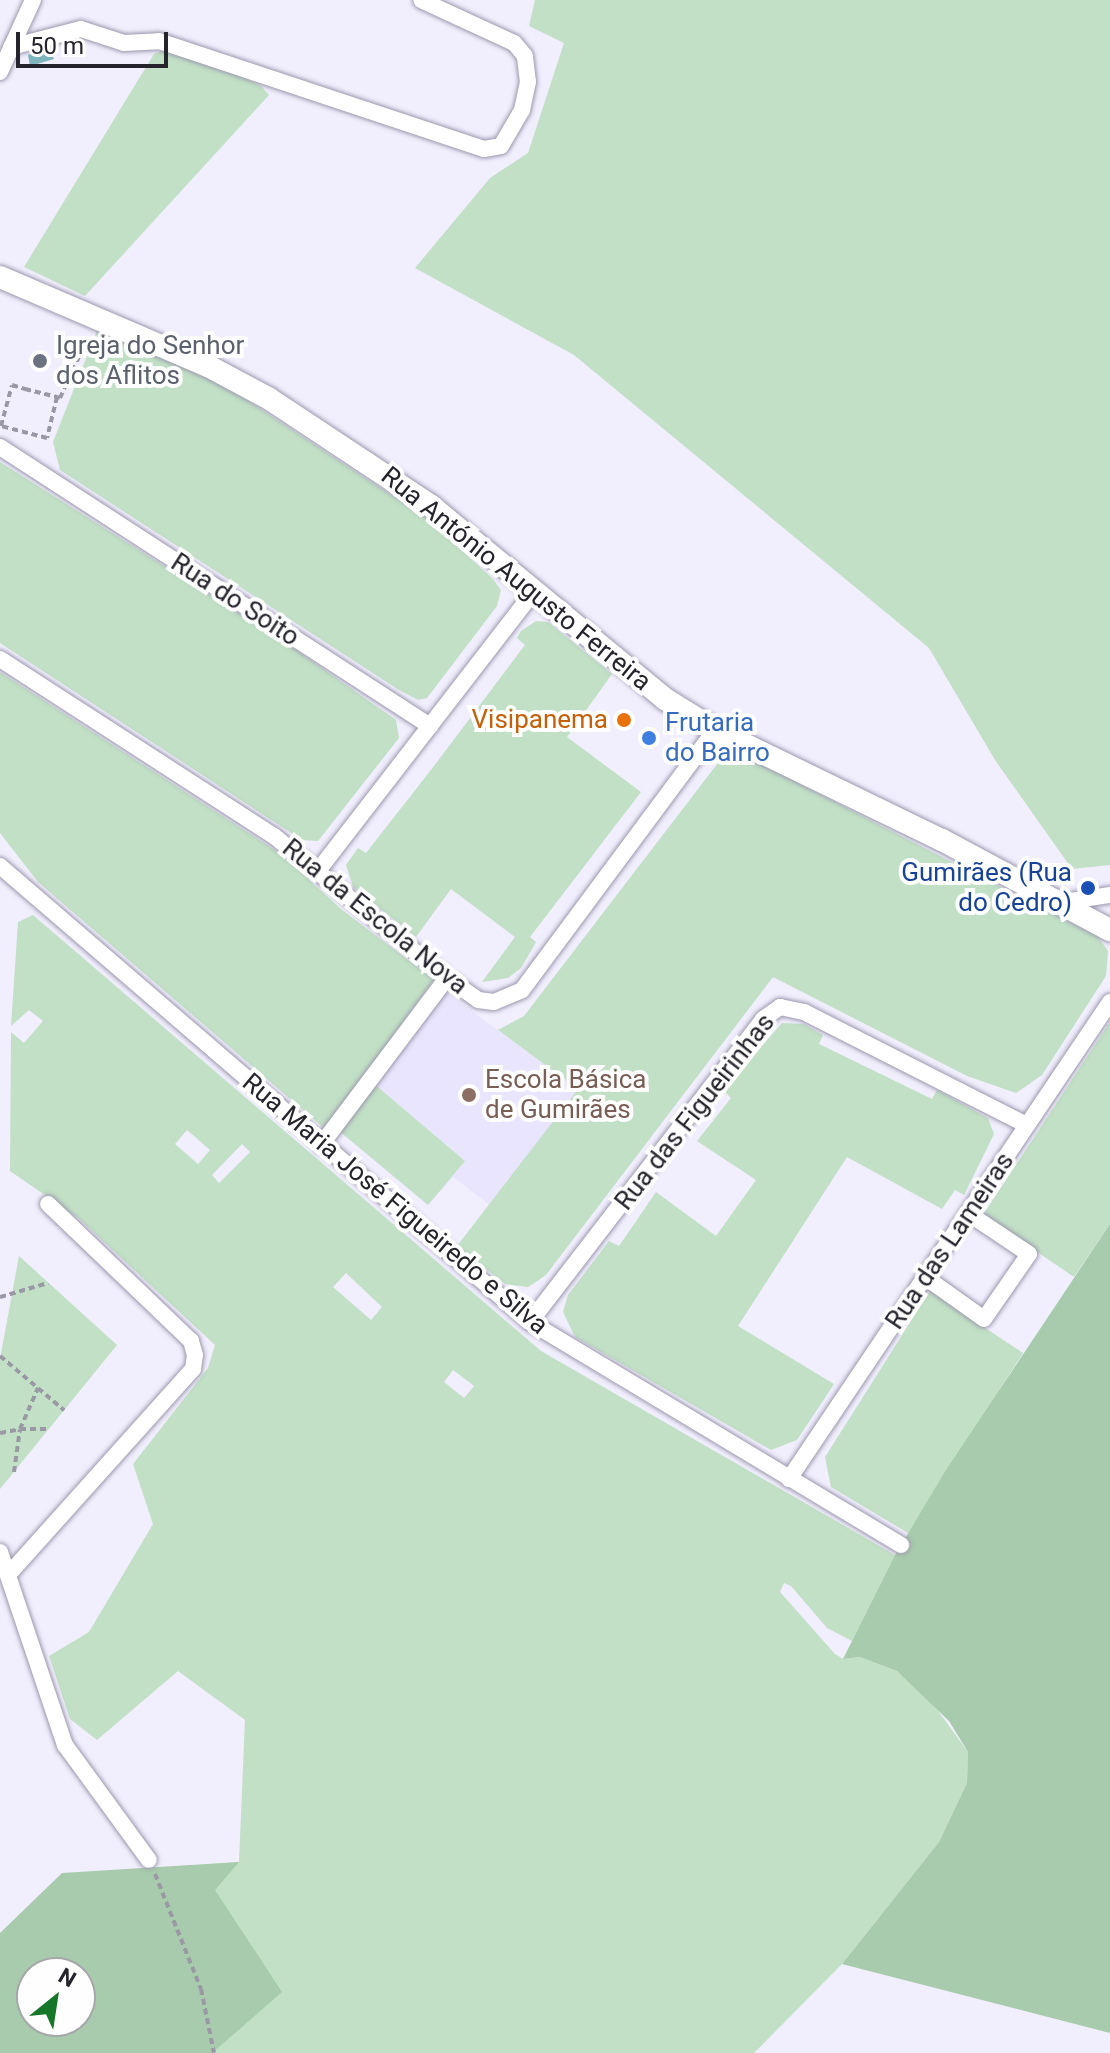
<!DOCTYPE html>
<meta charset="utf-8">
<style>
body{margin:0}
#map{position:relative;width:1110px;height:2053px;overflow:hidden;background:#f1eefd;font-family:Roboto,sans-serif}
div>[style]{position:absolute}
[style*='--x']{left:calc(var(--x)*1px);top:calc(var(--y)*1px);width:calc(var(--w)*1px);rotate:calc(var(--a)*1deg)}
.built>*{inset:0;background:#eae5fe}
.green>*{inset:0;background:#c1e0c5}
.forest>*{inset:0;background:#a7cbac}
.water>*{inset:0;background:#7fb5bc}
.path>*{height:4px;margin-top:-2px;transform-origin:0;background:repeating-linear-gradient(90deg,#9a98a4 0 6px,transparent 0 10px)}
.roads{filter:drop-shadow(0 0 2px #9c98ae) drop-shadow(0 0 2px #9c98ae)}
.street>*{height:16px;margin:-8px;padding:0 8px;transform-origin:8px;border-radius:8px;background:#fff}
.secondary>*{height:22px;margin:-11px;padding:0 11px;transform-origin:11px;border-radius:11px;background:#fff}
.dots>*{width:22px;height:22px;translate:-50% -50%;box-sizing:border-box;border:4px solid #fefefe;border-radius:50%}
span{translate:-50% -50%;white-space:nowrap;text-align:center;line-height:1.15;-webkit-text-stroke:8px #fefefe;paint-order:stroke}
.worship-label{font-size:26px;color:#5b616d}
.left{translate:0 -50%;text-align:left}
.street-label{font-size:26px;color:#25232c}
.food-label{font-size:26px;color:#c56008}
.right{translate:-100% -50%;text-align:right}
.shop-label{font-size:26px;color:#366cbe}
.transit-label{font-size:26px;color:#164399}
.education-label{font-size:26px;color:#785e54}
.north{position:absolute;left:16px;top:1957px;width:80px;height:80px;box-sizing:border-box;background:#fefefe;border:2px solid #a7a6aa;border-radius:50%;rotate:30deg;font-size:22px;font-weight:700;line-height:32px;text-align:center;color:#25232c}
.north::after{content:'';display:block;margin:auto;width:28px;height:36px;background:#177728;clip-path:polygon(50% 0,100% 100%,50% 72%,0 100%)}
.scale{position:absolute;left:16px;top:32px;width:152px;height:36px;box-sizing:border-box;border:4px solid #25232c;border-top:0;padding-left:10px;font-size:24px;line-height:28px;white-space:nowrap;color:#25232c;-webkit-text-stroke:6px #fefefe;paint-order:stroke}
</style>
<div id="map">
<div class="built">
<div style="clip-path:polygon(444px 991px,578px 1089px,490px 1205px,453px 1177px,428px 1205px,338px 1130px)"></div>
</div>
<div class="green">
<div style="clip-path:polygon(535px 0,1110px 0,1110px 865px,1072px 869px,995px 760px,929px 648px,574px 355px,415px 268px,490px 178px,528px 153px,564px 43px,529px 26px)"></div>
<div style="clip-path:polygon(162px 51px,216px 64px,261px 86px,269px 95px,85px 296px,24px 267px,154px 54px)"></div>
<div style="clip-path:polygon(98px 328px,227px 387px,426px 518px,493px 579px,501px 590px,497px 606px,427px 698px,418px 700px,399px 690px,60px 470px,53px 442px)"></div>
<div style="clip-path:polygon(0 462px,292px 647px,396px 720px,399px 738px,318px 841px,302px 840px,0 643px)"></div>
<div style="clip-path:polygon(536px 621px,548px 622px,612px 674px,567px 737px,641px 792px,530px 937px,536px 942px,521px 968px,508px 978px,482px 982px,515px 937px,451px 889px,416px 937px,353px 887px,346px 865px,358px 848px,366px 853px,434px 766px,525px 645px,517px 638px,521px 631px)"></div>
<div style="clip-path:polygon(0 672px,281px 854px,341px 909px,434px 980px,325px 1129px,38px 882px,0 833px)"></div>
<div style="clip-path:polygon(737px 752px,1098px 937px,1108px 951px,1106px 976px,1042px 1075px,1016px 1093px,967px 1076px,773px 977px,546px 1275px,528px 1287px,505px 1284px,457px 1246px,578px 1089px,498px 1030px,524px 1016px,721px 759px)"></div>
<div style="clip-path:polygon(evenodd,33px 915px,541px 1351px,895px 1555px,852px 1641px,827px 1628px,791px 1586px,784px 1583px,780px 1592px,835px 1654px,843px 1659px,860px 1657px,897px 1671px,928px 1697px,968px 1752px,967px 1783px,939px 1842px,842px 1964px,754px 2053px,0 2053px,0 1933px,143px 1869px,239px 1862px,245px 1720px,178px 1671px,97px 1740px,70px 1719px,49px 1656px,89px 1632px,153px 1524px,133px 1464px,208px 1368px,215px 1345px,78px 1218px,10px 1171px,11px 1032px,24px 1043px,43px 1021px,29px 1010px,11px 1026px,18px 922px,33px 915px,187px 1130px,210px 1150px,198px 1164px,175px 1144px,187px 1130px,33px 915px,242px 1144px,250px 1152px,219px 1183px,212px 1175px,242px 1144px,33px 915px,346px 1273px,382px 1307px,371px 1320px,333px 1287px,346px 1273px,33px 915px,453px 1370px,474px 1386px,464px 1398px,444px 1382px,453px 1370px,33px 915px,32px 1973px,80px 1973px,80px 2021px,32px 2021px,32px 1973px)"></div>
<div style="clip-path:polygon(1110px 1022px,1110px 1224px,1074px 1277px,983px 1215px)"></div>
<div style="clip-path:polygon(782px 1023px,804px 1024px,823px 1035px,819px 1044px,932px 1099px,937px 1090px,988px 1118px,994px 1134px,964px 1195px,955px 1190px,942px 1209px,847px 1157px,738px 1326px,834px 1384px,797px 1440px,771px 1450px,575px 1337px,563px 1312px,568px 1295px,606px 1245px,609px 1241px,619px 1246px,656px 1192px,716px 1236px,756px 1180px,697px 1141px,731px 1098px,723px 1090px)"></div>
<div style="clip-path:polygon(373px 1083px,465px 1161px,428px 1205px,338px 1130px)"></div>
<div style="clip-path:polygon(19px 1256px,117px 1345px,0 1489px,0 1359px)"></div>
<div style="clip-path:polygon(930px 1291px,1023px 1353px,908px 1533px,831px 1487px,825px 1457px)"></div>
</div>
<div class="forest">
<div style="clip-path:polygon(1110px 1224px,1110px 2033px,842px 1964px,939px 1842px,967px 1783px,968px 1752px,949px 1721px,897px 1671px,860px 1657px,843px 1659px,895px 1555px,946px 1470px)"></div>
<div style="clip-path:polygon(evenodd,239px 1862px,215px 1890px,282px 1992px,212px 2053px,0 2053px,0 1933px,62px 1873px,239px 1862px,32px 1973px,80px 1973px,80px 2021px,32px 2021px,32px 1973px)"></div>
</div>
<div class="water">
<div style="clip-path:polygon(49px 48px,54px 59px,30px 66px,28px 55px)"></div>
</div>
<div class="path">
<div style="--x:57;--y:397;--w:42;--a:103.7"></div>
<div style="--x:47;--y:438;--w:48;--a:-165.4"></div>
<div style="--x:1;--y:426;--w:42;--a:-75"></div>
<div style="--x:12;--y:385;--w:14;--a:17"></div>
<div style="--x:25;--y:389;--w:33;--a:14"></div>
<div style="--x:57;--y:397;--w:3;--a:18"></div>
<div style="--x:60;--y:398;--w:69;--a:-65.3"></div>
<div style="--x:0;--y:1297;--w:50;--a:-16.3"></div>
<div style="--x:0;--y:1356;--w:84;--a:40.2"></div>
<div style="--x:0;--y:1433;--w:20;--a:-11"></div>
<div style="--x:20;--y:1429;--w:45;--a:-66.3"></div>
<div style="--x:14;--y:1472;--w:43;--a:-82.1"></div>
<div style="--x:20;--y:1429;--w:29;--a:0"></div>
<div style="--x:155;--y:1874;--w:124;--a:68.2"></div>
<div style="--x:201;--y:1989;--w:65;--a:78.5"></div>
</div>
<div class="roads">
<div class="street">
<div style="--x:11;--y:47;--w:72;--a:-14.4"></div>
<div style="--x:81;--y:29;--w:45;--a:18"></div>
<div style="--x:124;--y:43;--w:35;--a:-3"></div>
<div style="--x:159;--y:41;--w:342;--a:18.4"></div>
<div style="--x:484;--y:149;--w:17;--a:-10"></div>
<div style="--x:501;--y:146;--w:42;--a:-59.7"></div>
<div style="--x:522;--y:110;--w:29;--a:-78"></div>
<div style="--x:528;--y:82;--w:26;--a:-97"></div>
<div style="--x:525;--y:56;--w:17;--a:-130"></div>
<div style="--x:514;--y:43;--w:102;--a:-155.2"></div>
<div style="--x:0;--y:72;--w:79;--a:-65.4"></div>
<div style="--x:0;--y:447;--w:513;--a:32.98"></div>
<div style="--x:0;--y:659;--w:326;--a:32.9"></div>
<div style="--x:274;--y:836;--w:224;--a:39.4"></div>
<div style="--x:447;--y:978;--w:38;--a:35"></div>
<div style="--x:478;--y:1000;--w:16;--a:7"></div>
<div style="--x:494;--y:1002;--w:30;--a:-23"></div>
<div style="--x:522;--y:990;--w:324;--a:-53.4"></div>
<div style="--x:0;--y:866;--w:699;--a:40.71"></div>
<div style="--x:530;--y:1322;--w:433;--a:31"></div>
<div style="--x:317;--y:872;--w:353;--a:-52.3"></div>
<div style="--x:1064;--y:902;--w:47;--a:-8.7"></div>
<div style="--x:321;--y:1145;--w:209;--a:-53"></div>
<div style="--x:925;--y:1277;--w:72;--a:35.4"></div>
<div style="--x:984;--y:1319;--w:79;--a:-55.3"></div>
<div style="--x:1029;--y:1254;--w:73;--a:-146.1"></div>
<div style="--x:530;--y:1322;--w:382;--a:-52.4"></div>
<div style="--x:763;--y:1019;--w:21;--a:-35"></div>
<div style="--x:780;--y:1007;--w:25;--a:12"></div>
<div style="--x:804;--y:1012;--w:250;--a:26.9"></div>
<div style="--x:789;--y:1479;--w:575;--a:-56.06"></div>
<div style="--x:0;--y:1552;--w:204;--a:71.4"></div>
<div style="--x:65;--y:1745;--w:142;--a:53.9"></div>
<div style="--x:8;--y:1575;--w:277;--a:-48.1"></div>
<div style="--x:193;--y:1369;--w:14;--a:-82"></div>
<div style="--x:195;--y:1355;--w:15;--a:-106"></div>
<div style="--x:191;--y:1341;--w:198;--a:-136.2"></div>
</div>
<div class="secondary">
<div style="--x:0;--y:277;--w:226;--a:23.2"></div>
<div style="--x:208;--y:366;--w:68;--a:28.1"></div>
<div style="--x:268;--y:398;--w:196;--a:33.5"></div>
<div style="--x:431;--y:506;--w:303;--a:39.5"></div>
<div style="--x:665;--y:699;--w:59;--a:31.8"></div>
<div style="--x:715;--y:730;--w:252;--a:25.9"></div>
<div style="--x:942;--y:840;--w:191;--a:28.2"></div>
</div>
</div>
<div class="dots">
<div style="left:40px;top:361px;background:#6b7280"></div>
<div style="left:624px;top:720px;background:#e8710a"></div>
<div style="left:649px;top:738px;background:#3f7fe0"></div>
<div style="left:1088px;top:888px;background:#1a4fb4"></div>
<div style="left:469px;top:1095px;background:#8d6e63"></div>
</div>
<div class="worship-label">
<span class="left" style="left:56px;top:361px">Igreja do Senhor<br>dos Aflitos</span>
</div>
<div class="street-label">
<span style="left:516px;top:579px;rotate:39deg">Rua António Augusto Ferreira</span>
<span style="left:235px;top:600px;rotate:33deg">Rua do Soito</span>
<span style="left:375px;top:917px;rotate:39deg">Rua da Escola Nova</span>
<span style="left:695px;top:1112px;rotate:-52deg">Rua das Figueirinhas</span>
<span style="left:395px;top:1204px;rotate:40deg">Rua Maria José Figueiredo e Silva</span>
<span style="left:950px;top:1241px;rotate:-56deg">Rua das Lameiras</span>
</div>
<div class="food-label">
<span class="right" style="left:608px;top:720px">Visipanema</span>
</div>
<div class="shop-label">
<span class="left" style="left:665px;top:738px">Frutaria<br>do Bairro</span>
</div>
<div class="transit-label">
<span class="right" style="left:1072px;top:888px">Gumirães (Rua<br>do Cedro)</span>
</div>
<div class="education-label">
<span class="left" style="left:485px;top:1095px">Escola Básica<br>de Gumirães</span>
</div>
<div class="north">N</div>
<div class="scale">50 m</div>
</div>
